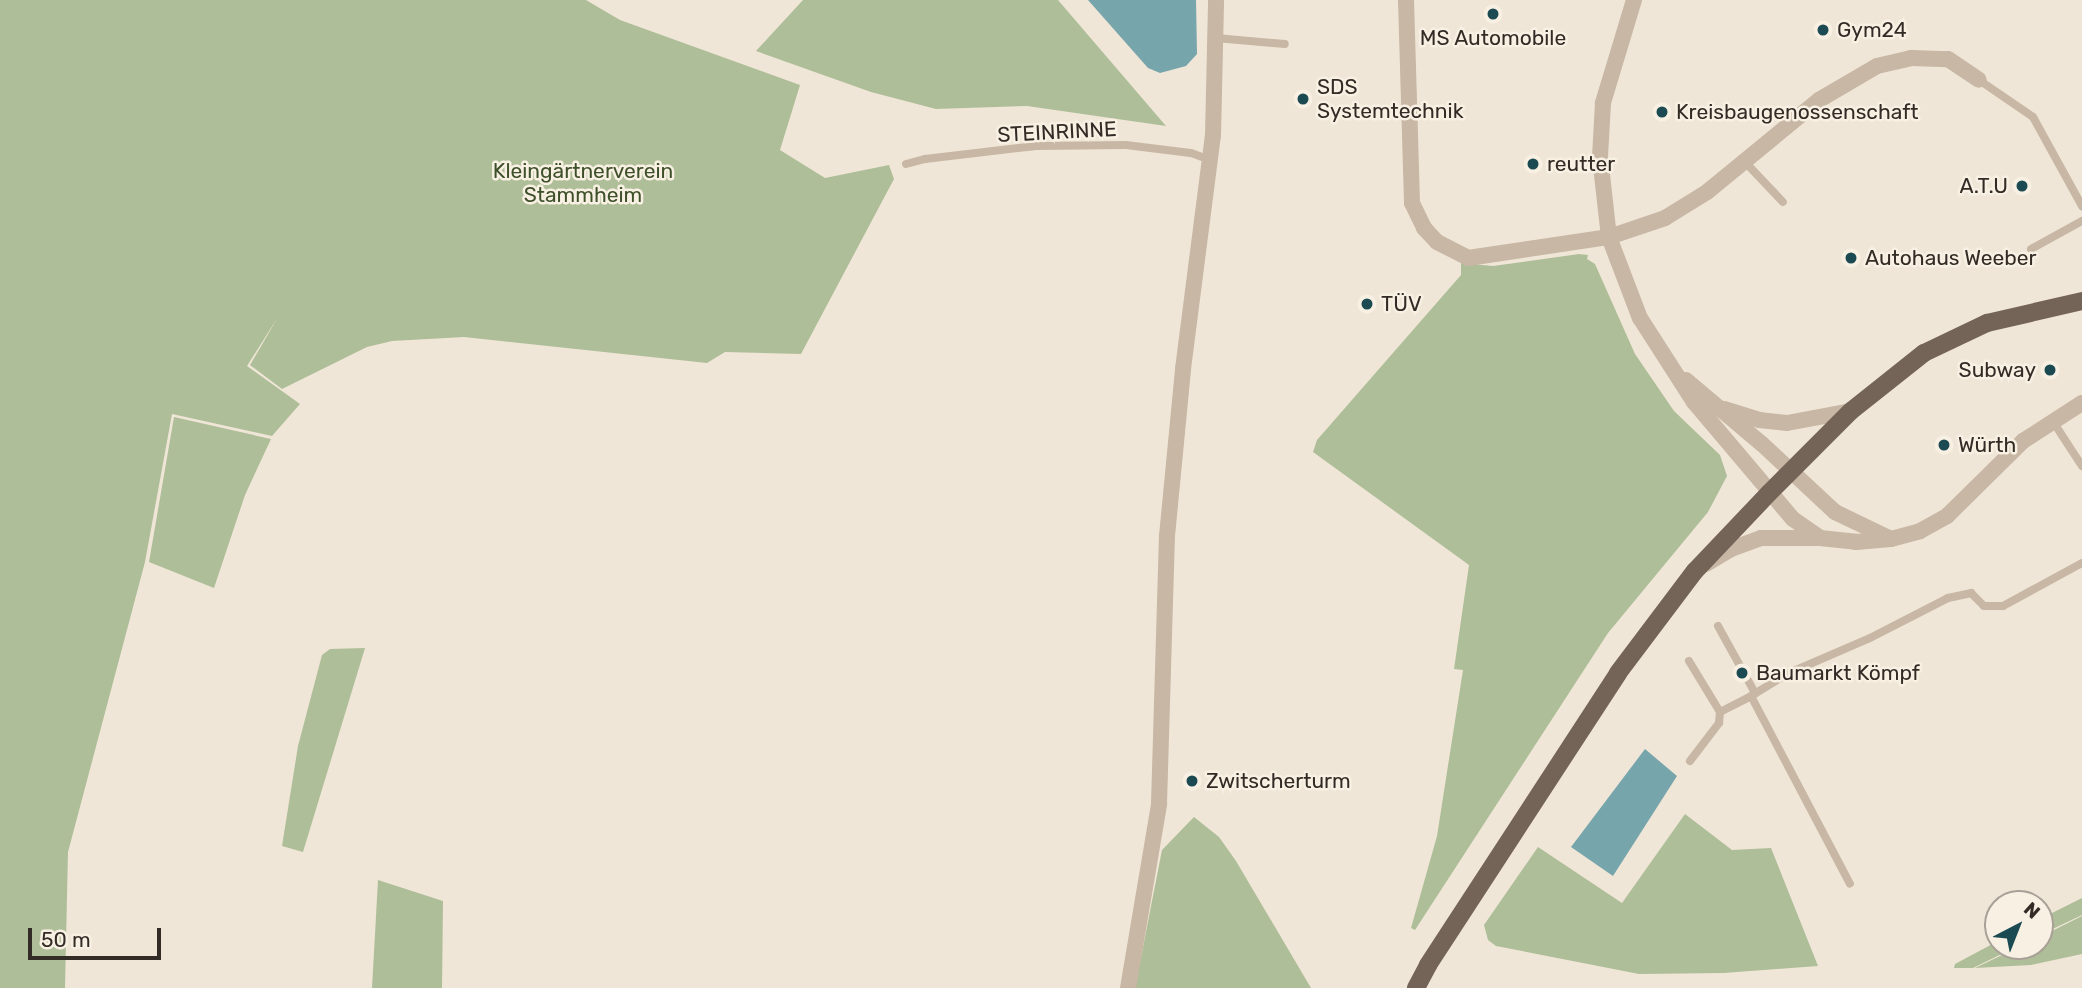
<!DOCTYPE html>
<meta charset="utf-8">
<style>
body{margin:0}
#map{position:relative;width:2082px;height:988px;overflow:hidden;background:#f0e6d7;font-family:Rubik,sans-serif}
div>[style]{position:absolute}
[style*='--x']{left:calc(var(--x)*1px);top:calc(var(--y)*1px);width:calc(var(--w)*1px);rotate:calc(var(--a)*1deg)}
.green>*{inset:0;background:#aebe98}
.water>*{inset:0;background:#77a5ac}
.lane>*{height:8px;margin:-4px;padding:0 4px;transform-origin:4px;border-radius:4px;background:#c7b7a4}
.street>*{height:16px;margin:-8px;padding:0 8px;transform-origin:8px;border-radius:8px;background:#c7b7a4}
.primary>*{height:18px;margin:-9px;padding:0 9px;transform-origin:9px;border-radius:9px;background:#746357}
.dots>*{width:19px;height:19px;translate:-50% -50%;box-sizing:border-box;border:4px solid #f8f0e3;border-radius:50%}
span{translate:-50% -50%;white-space:nowrap;text-align:center;line-height:1.15;-webkit-text-stroke:5px #f8f0e3;paint-order:stroke}
.poi-label{font-size:21px;color:#332b25}
.left{translate:0 -50%;text-align:left}
.right{translate:-100% -50%;text-align:right}
.street-label{font-size:21px;color:#332b25}
.park-label{font-size:21px;color:#3e502a}
.north{position:absolute;left:1984px;top:890px;width:70px;height:70px;box-sizing:border-box;background:#f8f0e3;border:2px solid #a9a197;border-radius:50%;rotate:42deg;font-size:19px;font-weight:700;line-height:28px;text-align:center;color:#332b25}
.north::after{content:'';display:block;margin:auto;width:24px;height:32px;background:#1c4a52;clip-path:polygon(50% 0,100% 100%,50% 72%,0 100%)}
.scale{position:absolute;left:28px;top:928px;width:133px;height:32px;box-sizing:border-box;border:4px solid #332b25;border-top:0;padding-left:9px;font-size:21px;line-height:24px;white-space:nowrap;color:#332b25;-webkit-text-stroke:5px #f8f0e3;paint-order:stroke}
</style>
<div id="map">
<div class="green">
<div style="clip-path:polygon(0 0,586px 0,620px 20px,800px 85px,780px 150px,825px 178px,889px 165px,894px 179px,801px 354px,725px 352px,707px 363px,464px 337px,392px 341px,367px 347px,282px 389px,250px 365px,278px 317px,247px 366px,300px 404px,272px 436px,172px 414px,145px 562px,68px 852px,65px 988px,0 988px)"></div>
<div style="clip-path:polygon(803px 0,1058px 0,1166px 126px,1027px 106px,936px 109px,871px 92px,756px 51px)"></div>
<div style="clip-path:polygon(1579px 254px,1588px 255px,1587px 259px,1595px 264px,1635px 354px,1674px 411px,1720px 455px,1727px 476px,1708px 512px,1608px 633px,1415px 930px,1411px 928px,1437px 836px,1463px 670px,1454px 669px,1469px 565px,1313px 452px,1317px 440px,1461px 275px,1461px 263px,1493px 266px)"></div>
<div style="clip-path:polygon(174px 417px,271px 439px,245px 495px,214px 588px,149px 562px)"></div>
<div style="clip-path:polygon(365px 648px,303px 852px,282px 846px,298px 746px,322px 655px,330px 649px)"></div>
<div style="clip-path:polygon(1685px 814px,1732px 850px,1771px 848px,1818px 966px,1724px 973px,1639px 974px,1496px 946px,1488px 940px,1484px 925px,1538px 847px,1622px 903px)"></div>
<div style="clip-path:polygon(1194px 817px,1219px 837px,1236px 861px,1311px 988px,1135px 988px,1162px 850px)"></div>
<div style="clip-path:polygon(378px 880px,443px 901px,442px 988px,372px 988px)"></div>
<div style="clip-path:polygon(2082px 898px,2082px 915px,2040px 935px,2040px 919px)"></div>
<div style="clip-path:polygon(2082px 916px,2082px 954px,2031px 965px,1975px 968px,2021px 946px,2040px 946px,2040px 937px)"></div>
<div style="clip-path:polygon(1998px 941px,1998px 946px,2018px 946px,1973px 968px,1954px 968px,1955px 964px)"></div>
</div>
<div class="water">
<div style="clip-path:polygon(1088px 0,1196px 0,1197px 54px,1186px 66px,1160px 73px,1148px 68px)"></div>
<div style="clip-path:polygon(1645px 749px,1677px 776px,1613px 876px,1571px 847px)"></div>
</div>
<div class="lane">
<div style="--x:1216;--y:38;--w:69;--a:5"></div>
<div style="--x:1979;--y:80;--w:65;--a:34.4"></div>
<div style="--x:2033;--y:117;--w:102;--a:61.2"></div>
<div style="--x:1745;--y:162;--w:55;--a:46.5"></div>
<div style="--x:906;--y:164;--w:20;--a:-15"></div>
<div style="--x:925;--y:159;--w:112;--a:-6.7"></div>
<div style="--x:1036;--y:146;--w:90;--a:-0.6"></div>
<div style="--x:1126;--y:145;--w:65;--a:7"></div>
<div style="--x:1191;--y:153;--w:20;--a:20"></div>
<div style="--x:2031;--y:249;--w:58;--a:-28.8"></div>
<div style="--x:2052;--y:420;--w:55;--a:56.9"></div>
<div style="--x:1718;--y:626;--w:77;--a:61.1"></div>
<div style="--x:1689;--y:661;--w:60;--a:58.7"></div>
<div style="--x:1720;--y:712;--w:35;--a:-27"></div>
<div style="--x:1751;--y:696;--w:212;--a:62.2"></div>
<div style="--x:1751;--y:696;--w:44;--a:-31.2"></div>
<div style="--x:1789;--y:673;--w:88;--a:-23.4"></div>
<div style="--x:1870;--y:638;--w:88;--a:-27.1"></div>
<div style="--x:1948;--y:598;--w:24;--a:-12"></div>
<div style="--x:1971;--y:593;--w:18;--a:45"></div>
<div style="--x:1984;--y:606;--w:19;--a:0"></div>
<div style="--x:2003;--y:606;--w:90;--a:-28.6"></div>
<div style="--x:1690;--y:761;--w:48;--a:-52.7"></div>
<div style="--x:1719;--y:723;--w:11;--a:-85"></div>
</div>
<div class="street">
<div style="--x:1406;--y:0;--w:203;--a:88.3"></div>
<div style="--x:1412;--y:203;--w:28;--a:64"></div>
<div style="--x:1424;--y:228;--w:19;--a:47"></div>
<div style="--x:1437;--y:242;--w:35;--a:27"></div>
<div style="--x:1468;--y:258;--w:143;--a:-8.5"></div>
<div style="--x:1609;--y:237;--w:59;--a:-18.7"></div>
<div style="--x:1665;--y:218;--w:49;--a:-31.8"></div>
<div style="--x:1707;--y:192;--w:145;--a:-39.4"></div>
<div style="--x:1819;--y:100;--w:67;--a:-30.4"></div>
<div style="--x:1877;--y:66;--w:35;--a:-13"></div>
<div style="--x:1911;--y:58;--w:37;--a:2"></div>
<div style="--x:1948;--y:59;--w:37;--a:34"></div>
<div style="--x:1634;--y:0;--w:108;--a:106.8"></div>
<div style="--x:1603;--y:103;--w:54;--a:93.2"></div>
<div style="--x:1600;--y:157;--w:81;--a:83.6"></div>
<div style="--x:1609;--y:237;--w:87;--a:69.1"></div>
<div style="--x:1640;--y:318;--w:100;--a:57.3"></div>
<div style="--x:1694;--y:402;--w:153;--a:49.8"></div>
<div style="--x:1793;--y:519;--w:33;--a:35"></div>
<div style="--x:1820;--y:538;--w:36;--a:6"></div>
<div style="--x:1856;--y:542;--w:35;--a:-5"></div>
<div style="--x:1891;--y:539;--w:30;--a:-15"></div>
<div style="--x:1920;--y:531;--w:31;--a:-29"></div>
<div style="--x:1947;--y:516;--w:107;--a:-44.6"></div>
<div style="--x:2023;--y:441;--w:70;--a:-32.8"></div>
<div style="--x:1686;--y:380;--w:99;--a:40.1"></div>
<div style="--x:1762;--y:444;--w:100;--a:43"></div>
<div style="--x:1835;--y:512;--w:62;--a:25.7"></div>
<div style="--x:1724;--y:409;--w:37;--a:17"></div>
<div style="--x:1759;--y:420;--w:28;--a:6"></div>
<div style="--x:1787;--y:423;--w:65;--a:-10.6"></div>
<div style="--x:1706;--y:564;--w:29;--a:-31"></div>
<div style="--x:1731;--y:549;--w:32;--a:-20"></div>
<div style="--x:1761;--y:538;--w:59;--a:0"></div>
<div style="--x:1128;--y:988;--w:187;--a:-80.4"></div>
<div style="--x:1159;--y:804;--w:268;--a:-88.3"></div>
<div style="--x:1167;--y:536;--w:168;--a:-84.5"></div>
<div style="--x:1183;--y:369;--w:235;--a:-82.7"></div>
<div style="--x:1213;--y:136;--w:136;--a:-88.7"></div>
</div>
<div class="primary">
<div style="--x:1416;--y:988;--w:26;--a:-62"></div>
<div style="--x:1428;--y:965;--w:348;--a:-56.9"></div>
<div style="--x:1618;--y:673;--w:128;--a:-53"></div>
<div style="--x:1695;--y:571;--w:108;--a:-46.5"></div>
<div style="--x:1769;--y:493;--w:116;--a:-45"></div>
<div style="--x:1851;--y:411;--w:93;--a:-38.5"></div>
<div style="--x:1924;--y:353;--w:70;--a:-25.5"></div>
<div style="--x:1987;--y:323;--w:98;--a:-13"></div>
</div>
<div class="dots">
<div style="left:1493px;top:14px;background:#1c4a52"></div>
<div style="left:1823px;top:30px;background:#1c4a52"></div>
<div style="left:1303px;top:99px;background:#1c4a52"></div>
<div style="left:1662px;top:112px;background:#1c4a52"></div>
<div style="left:1533px;top:164px;background:#1c4a52"></div>
<div style="left:2022px;top:186px;background:#1c4a52"></div>
<div style="left:1851px;top:258px;background:#1c4a52"></div>
<div style="left:1367px;top:304px;background:#1c4a52"></div>
<div style="left:2050px;top:370px;background:#1c4a52"></div>
<div style="left:1944px;top:445px;background:#1c4a52"></div>
<div style="left:1742px;top:673px;background:#1c4a52"></div>
<div style="left:1192px;top:781px;background:#1c4a52"></div>
</div>
<div class="poi-label">
<span class="left" style="left:1837px;top:30px">Gym24</span>
<span style="left:1493px;top:38px">MS Automobile</span>
<span class="left" style="left:1317px;top:99px">SDS<br>Systemtechnik</span>
<span class="left" style="left:1676px;top:112px">Kreisbaugenossenschaft</span>
<span class="left" style="left:1547px;top:164px">reutter</span>
<span class="right" style="left:2008px;top:186px">A.T.U</span>
<span class="left" style="left:1865px;top:258px">Autohaus Weeber</span>
<span class="left" style="left:1381px;top:304px">TÜV</span>
<span class="right" style="left:2036px;top:370px">Subway</span>
<span class="left" style="left:1958px;top:445px">Würth</span>
<span class="left" style="left:1756px;top:673px">Baumarkt Kömpf</span>
<span class="left" style="left:1206px;top:781px">Zwitscherturm</span>
</div>
<div class="street-label">
<span style="left:1057px;top:132px;rotate:-3deg">STEINRINNE</span>
</div>
<div class="park-label">
<span style="left:583px;top:183px">Kleingärtnerverein<br>Stammheim</span>
</div>
<div class="north">N</div>
<div class="scale">50 m</div>
</div>
